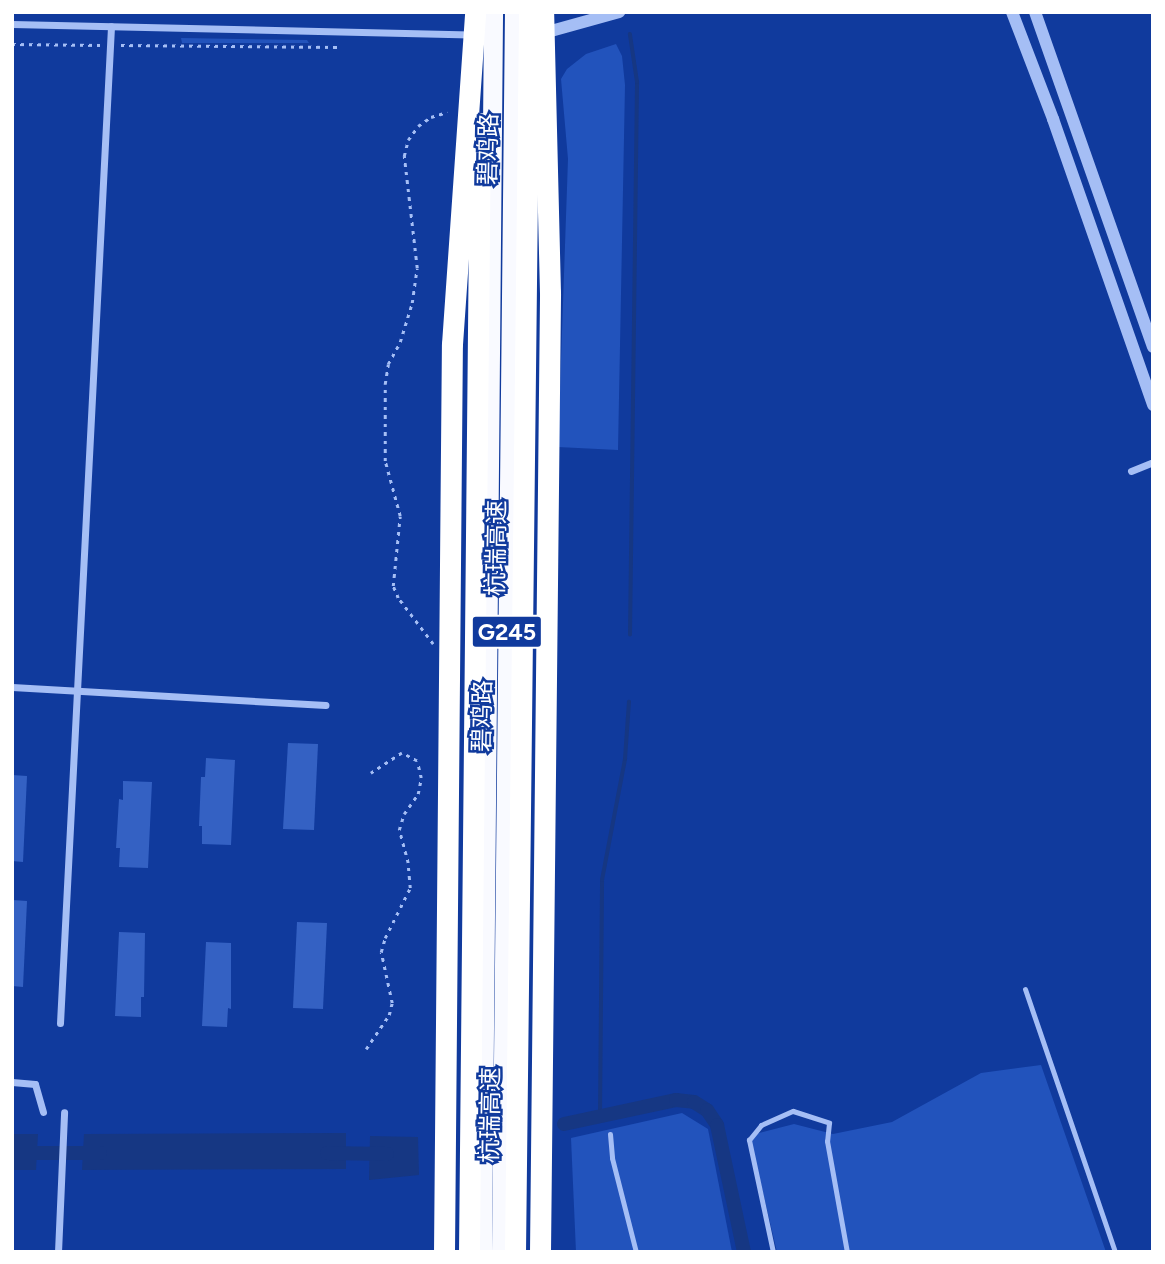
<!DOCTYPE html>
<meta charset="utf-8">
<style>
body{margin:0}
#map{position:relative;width:1165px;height:1264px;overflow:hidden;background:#103a9d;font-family:Figtree,"Noto Sans SC",sans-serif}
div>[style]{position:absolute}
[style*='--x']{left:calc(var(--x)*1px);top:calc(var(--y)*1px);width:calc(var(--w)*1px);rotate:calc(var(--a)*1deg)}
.green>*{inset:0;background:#2253bc}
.water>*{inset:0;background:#163783}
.stream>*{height:3.5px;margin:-1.75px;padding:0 1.75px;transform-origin:1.75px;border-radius:1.75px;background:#163783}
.canal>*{height:14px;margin:-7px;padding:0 7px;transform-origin:7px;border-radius:7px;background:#163783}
.building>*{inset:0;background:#3461c3}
.path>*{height:2.5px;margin-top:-1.25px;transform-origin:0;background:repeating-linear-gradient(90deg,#a5bef5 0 3.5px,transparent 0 8.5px)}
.service>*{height:5px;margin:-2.5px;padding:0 2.5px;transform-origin:2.5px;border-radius:2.5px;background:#a5bef5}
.minor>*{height:7px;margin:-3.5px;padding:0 3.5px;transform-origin:3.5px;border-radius:3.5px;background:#a5bef5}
.tertiary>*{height:12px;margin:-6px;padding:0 6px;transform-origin:6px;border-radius:6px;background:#a5bef5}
.trunk>*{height:19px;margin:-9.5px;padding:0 9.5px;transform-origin:9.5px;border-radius:9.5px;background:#f9faff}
.motorway>*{height:21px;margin:-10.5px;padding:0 10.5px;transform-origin:10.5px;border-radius:10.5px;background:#fff}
span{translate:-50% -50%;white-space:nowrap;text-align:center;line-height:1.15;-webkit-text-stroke:5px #103a9d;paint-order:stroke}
.shield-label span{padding:2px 5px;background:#103a9d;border:2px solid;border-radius:5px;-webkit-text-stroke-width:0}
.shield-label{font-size:23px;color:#fff;font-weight:700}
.street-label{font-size:24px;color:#fff}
.frame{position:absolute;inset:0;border:14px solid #fff;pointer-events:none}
</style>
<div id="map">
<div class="green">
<div style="clip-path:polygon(181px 38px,307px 40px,309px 43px,182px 43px)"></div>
<div style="clip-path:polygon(616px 44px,622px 56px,625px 85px,618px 450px,558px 447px,568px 159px,561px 79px,567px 69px,586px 54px)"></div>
<div style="clip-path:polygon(1041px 1065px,1106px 1252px,777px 1252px,751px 1142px,755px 1134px,794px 1124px,833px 1134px,892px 1122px,981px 1073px)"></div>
<div style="clip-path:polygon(682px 1113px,708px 1129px,732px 1252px,576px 1252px,571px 1138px)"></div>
</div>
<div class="water">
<div style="clip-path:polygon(346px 1133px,346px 1169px,82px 1170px,84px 1134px)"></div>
<div style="clip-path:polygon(12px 1134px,38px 1134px,36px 1170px,12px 1170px)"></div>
<div style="clip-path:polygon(370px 1136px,418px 1137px,419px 1175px,369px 1180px)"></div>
</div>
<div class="stream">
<div style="--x:630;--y:635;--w:553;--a:-89.27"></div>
<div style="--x:637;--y:82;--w:48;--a:-98.5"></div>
<div style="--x:600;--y:1116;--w:236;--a:-89.5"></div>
<div style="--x:602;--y:880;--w:123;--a:-79.2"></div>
<div style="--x:625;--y:759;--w:57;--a:-86"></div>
</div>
<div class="canal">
<div style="--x:564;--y:1124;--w:115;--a:-12.1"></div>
<div style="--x:676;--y:1100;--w:18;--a:6"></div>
<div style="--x:694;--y:1102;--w:15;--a:32"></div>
<div style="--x:707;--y:1110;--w:18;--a:56"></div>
<div style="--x:717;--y:1125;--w:130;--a:78"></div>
<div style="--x:12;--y:1153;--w:88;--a:0"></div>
<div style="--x:327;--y:1153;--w:60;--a:1"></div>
</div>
<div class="building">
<div style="clip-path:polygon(288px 743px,318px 744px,314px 830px,283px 829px)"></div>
<div style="clip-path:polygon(206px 758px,235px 760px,231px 845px,202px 844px,202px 826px,199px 826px,201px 777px,205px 777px)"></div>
<div style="clip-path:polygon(12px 775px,27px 776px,23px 862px,12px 861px)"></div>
<div style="clip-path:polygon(123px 781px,152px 782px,148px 868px,119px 867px,120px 848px,116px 848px,119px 799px,123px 800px)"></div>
<div style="clip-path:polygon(12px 900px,27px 901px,23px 987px,12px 986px)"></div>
<div style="clip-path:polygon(297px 922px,327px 923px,323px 1009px,293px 1008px)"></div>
<div style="clip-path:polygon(119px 932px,145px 933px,144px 997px,141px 997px,141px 1017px,115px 1016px)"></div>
<div style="clip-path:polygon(206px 942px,231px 943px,231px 1009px,228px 1008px,227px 1027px,202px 1026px)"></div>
</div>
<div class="path">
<div style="--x:12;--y:44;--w:88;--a:0.7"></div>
<div style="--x:121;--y:45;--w:217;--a:0.5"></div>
<div style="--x:433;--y:644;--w:58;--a:-127.3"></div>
<div style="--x:398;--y:598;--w:13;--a:-113"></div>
<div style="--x:393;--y:586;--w:70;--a:-84.3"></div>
<div style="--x:400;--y:516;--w:57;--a:-105.3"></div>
<div style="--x:385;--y:461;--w:77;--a:-90"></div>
<div style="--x:385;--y:384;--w:20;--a:-81"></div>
<div style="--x:388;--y:364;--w:25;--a:-61"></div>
<div style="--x:400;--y:342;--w:41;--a:-72.9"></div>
<div style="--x:412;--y:303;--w:35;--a:-82"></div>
<div style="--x:417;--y:268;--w:113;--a:-96.6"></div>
<div style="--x:404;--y:156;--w:16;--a:-76"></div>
<div style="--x:408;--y:140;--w:17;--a:-54"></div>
<div style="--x:418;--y:126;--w:16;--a:-35"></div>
<div style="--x:431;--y:117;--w:17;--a:-17"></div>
<div style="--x:366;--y:1049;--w:41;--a:-55.9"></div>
<div style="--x:389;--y:1015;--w:12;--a:-76"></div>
<div style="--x:392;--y:1003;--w:52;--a:-102.2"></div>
<div style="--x:381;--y:952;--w:15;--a:-74"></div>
<div style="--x:385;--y:938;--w:56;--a:-63.4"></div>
<div style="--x:410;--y:888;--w:25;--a:-95"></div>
<div style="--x:408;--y:863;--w:34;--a:-105"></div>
<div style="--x:399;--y:830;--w:17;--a:-73"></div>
<div style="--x:404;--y:814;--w:24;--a:-55"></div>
<div style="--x:418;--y:794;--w:16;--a:-79"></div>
<div style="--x:421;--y:778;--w:17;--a:-103"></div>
<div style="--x:417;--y:761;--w:17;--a:-152"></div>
<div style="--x:402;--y:753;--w:37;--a:147"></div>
</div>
<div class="service">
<div style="--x:1025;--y:989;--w:278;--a:71.1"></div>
<div style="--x:610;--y:1134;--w:24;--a:85"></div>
<div style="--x:612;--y:1158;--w:97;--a:75.7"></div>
<div style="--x:773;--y:1252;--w:115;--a:-102.1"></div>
<div style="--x:749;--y:1140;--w:19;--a:-51"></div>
<div style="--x:761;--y:1125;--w:35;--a:-24"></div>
<div style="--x:793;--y:1111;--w:38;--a:18"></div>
<div style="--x:829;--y:1123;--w:18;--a:96"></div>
<div style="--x:827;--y:1141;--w:113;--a:79.8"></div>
</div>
<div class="minor">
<div style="--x:12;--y:24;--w:458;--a:1.3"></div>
<div style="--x:1131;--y:471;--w:24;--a:-22"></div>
<div style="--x:12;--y:687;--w:314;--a:3.3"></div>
<div style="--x:60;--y:1023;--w:998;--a:-87.07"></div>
<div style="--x:12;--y:1082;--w:23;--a:5"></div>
<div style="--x:35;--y:1084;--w:29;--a:74"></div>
<div style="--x:58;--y:1252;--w:140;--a:-87.5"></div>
</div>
<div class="tertiary">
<div style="--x:1012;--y:12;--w:115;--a:69"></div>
<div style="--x:1053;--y:119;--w:303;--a:70.7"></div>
<div style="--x:1035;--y:12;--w:355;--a:70.6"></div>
<div style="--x:538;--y:31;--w:13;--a:0"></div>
<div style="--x:551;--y:31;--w:71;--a:-15.6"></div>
</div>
<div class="trunk">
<div style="--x:482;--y:1252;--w:1240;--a:-89.49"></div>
<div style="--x:501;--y:1252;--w:1240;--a:-89.4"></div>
</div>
<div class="motorway">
<div style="--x:444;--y:1252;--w:908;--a:-89.5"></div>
<div style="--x:452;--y:344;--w:333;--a:-86"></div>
<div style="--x:469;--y:1252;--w:1129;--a:-89.44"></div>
<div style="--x:515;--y:1252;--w:1240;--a:-89.35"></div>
<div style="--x:540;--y:1252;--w:959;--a:-89.4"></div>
<div style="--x:550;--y:293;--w:281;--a:-91.4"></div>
</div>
<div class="shield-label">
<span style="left:507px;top:632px">G245</span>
</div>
<div class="street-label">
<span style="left:488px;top:149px;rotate:-89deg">碧鸡路</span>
<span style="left:496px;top:548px;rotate:-89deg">杭瑞高速</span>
<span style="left:482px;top:716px;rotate:-89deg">碧鸡路</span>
<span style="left:490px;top:1115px;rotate:-89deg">杭瑞高速</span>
</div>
<div class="frame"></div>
</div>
